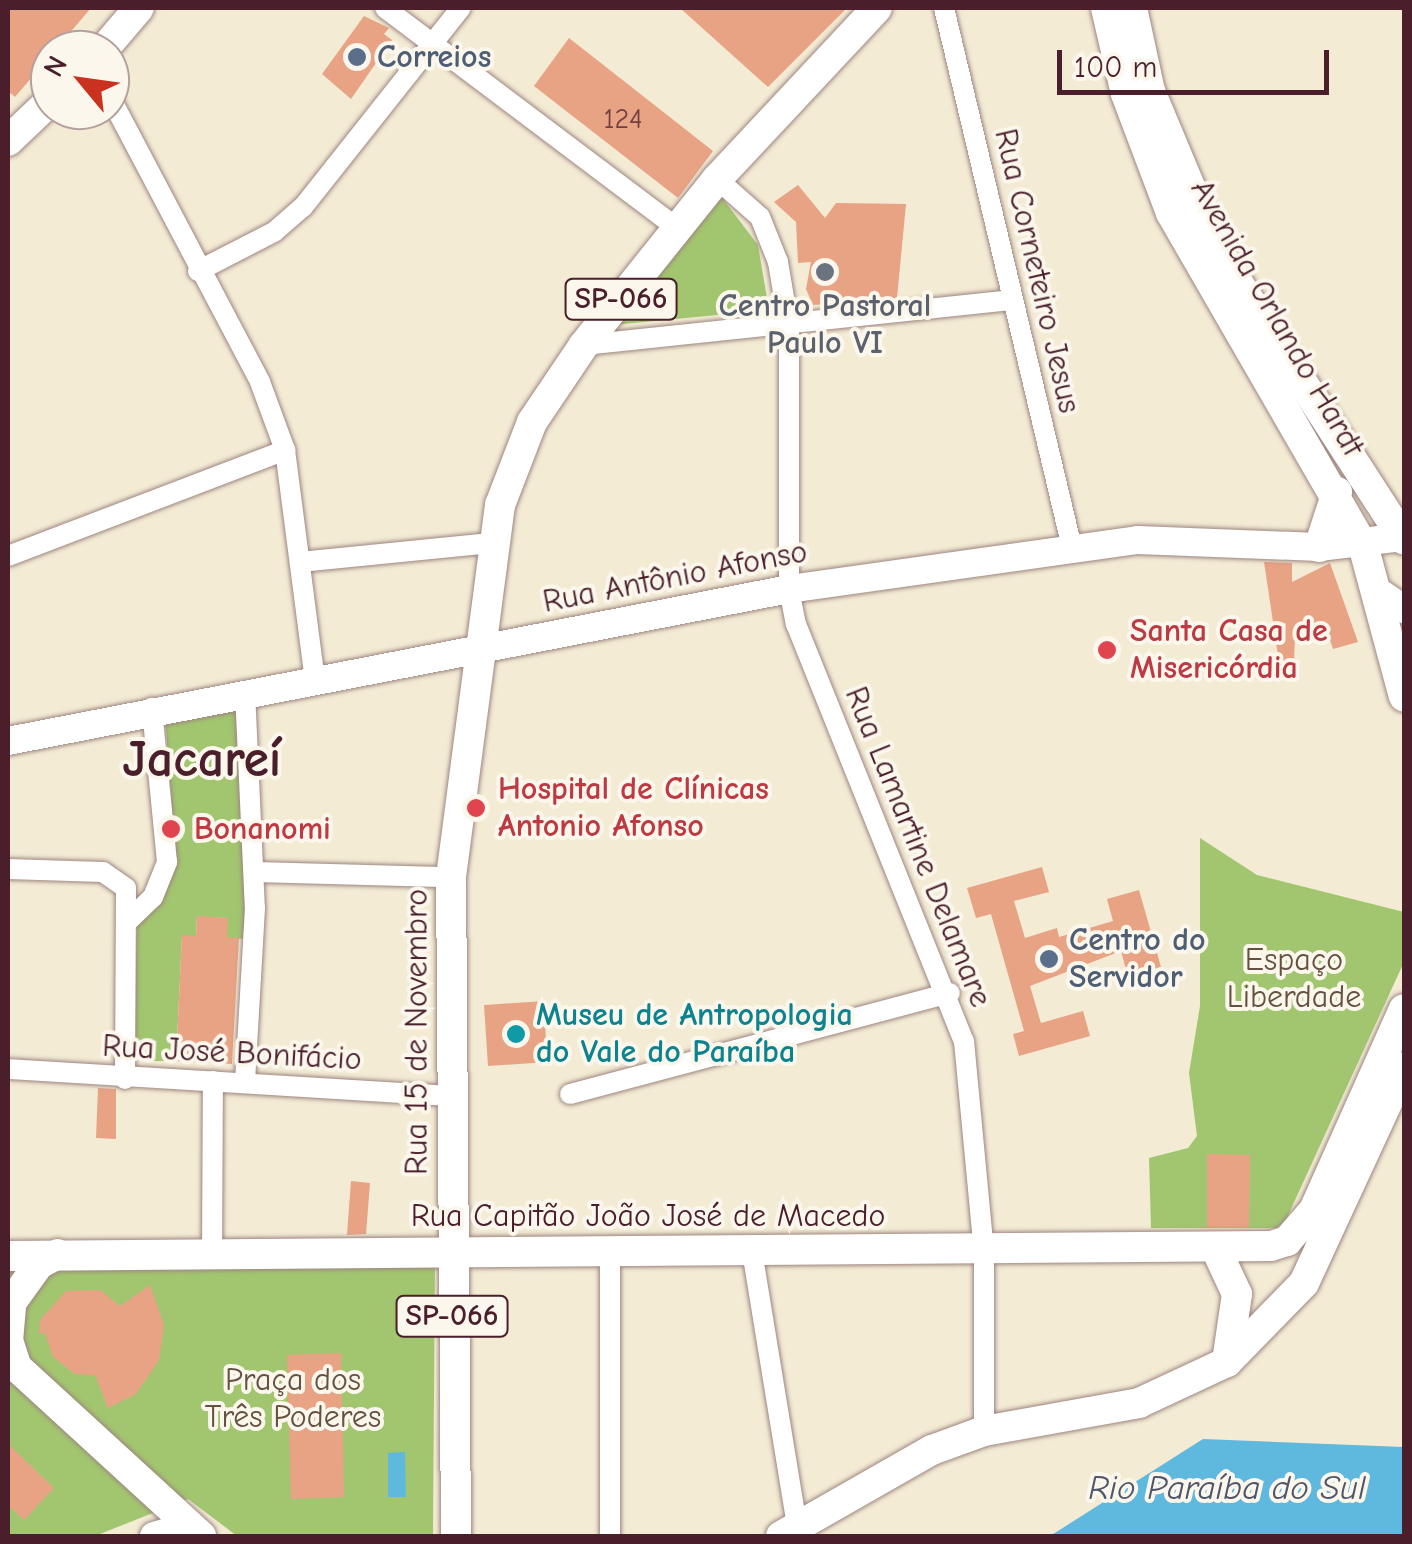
<!DOCTYPE html>
<meta charset="utf-8">
<style>
body{margin:0}
#map{position:relative;width:1412px;height:1544px;overflow:hidden;background:#f3ebd4;font-family:"Comic Neue",sans-serif}
div>[style]{position:absolute}
[style*='--x']{left:calc(var(--x)*1px);top:calc(var(--y)*1px);width:calc(var(--w)*1px);rotate:calc(var(--a)*1deg)}
.green>*{inset:0;background:#a2c66f}
.water>*{inset:0;background:#5fb8dd}
.building>*{inset:0;background:#e8a284}
.roads{filter:drop-shadow(0 0 2px #9e8580) drop-shadow(0 0 2px #9e8580)}
.street>*{height:20px;margin:-10px;padding:0 10px;transform-origin:10px;border-radius:10px;background:#fff}
.secondary>*{height:28px;margin:-14px;padding:0 14px;transform-origin:14px;border-radius:14px;background:#fff}
.primary>*{height:30px;margin:-15px;padding:0 15px;transform-origin:15px;border-radius:15px;background:#fff}
.dots>*{width:28px;height:28px;translate:-50% -50%;box-sizing:border-box;border:5px solid #fbf7ec;border-radius:50%}
span{translate:-50% -50%;white-space:nowrap;text-align:center;line-height:1.15;-webkit-text-stroke:8px #fbf7ec;paint-order:stroke}
.number-label{font-size:28px;color:#724041}
.number-label span{-webkit-text-stroke-width:0}
.shield-label span{padding:2px 8px;background:#fbf7ec;border:2px solid;border-radius:8px;-webkit-text-stroke-width:0}
.shield-label{font-size:30px;color:#4a1f2b;font-weight:700}
.service-label{font-size:32px;color:#4e5e75;font-weight:700}
.left{translate:0 -50%;text-align:left}
.street-label{font-size:32px;color:#4a1f2b}
.worship-label{font-size:32px;color:#5b616d;font-weight:700}
.health-label{font-size:32px;color:#be3a42;font-weight:700}
.park-label{font-size:32px;color:#64513f}
.culture-label{font-size:32px;color:#0d838f;font-weight:700}
.water-label{font-size:35px;color:#515569;font-style:italic}
.town-label{font-size:52px;color:#4a1f2b;font-weight:700}
.frame{position:absolute;inset:0;border:10px solid #4a1f2b;pointer-events:none}
.north{position:absolute;left:30px;top:30px;width:100px;height:100px;box-sizing:border-box;background:#fbf7ec;border:2px solid #b4a19f;border-radius:50%;rotate:299deg;font-size:28px;font-weight:700;line-height:40px;text-align:center;color:#4a1f2b}
.north::after{content:'';display:block;margin:auto;width:35px;height:45px;background:#c8321e;clip-path:polygon(50% 0,100% 100%,50% 72%,0 100%)}
.scale{position:absolute;left:1057px;top:50px;width:272px;height:45px;box-sizing:border-box;border:5px solid #4a1f2b;border-top:0;padding-left:12px;font-size:30px;line-height:35px;white-space:nowrap;color:#4a1f2b;-webkit-text-stroke:8px #fbf7ec;paint-order:stroke}
</style>
<div id="map">
<div class="green">
<div style="clip-path:polygon(720px 195px,758px 245px,769px 310px,613px 325px)"></div>
<div style="clip-path:polygon(238px 700px,250px 842px,243px 939px,227px 938px,227px 918px,197px 917px,196px 936px,182px 936px,176px 1061px,143px 1061px,134px 1049px,137px 922px,176px 861px,165px 716px)"></div>
<div style="clip-path:polygon(1200px 838px,1257px 875px,1404px 912px,1404px 962px,1285px 1222px,1276px 1228px,1151px 1228px,1149px 1158px,1188px 1148px,1197px 1136px,1189px 1073px,1200px 1006px)"></div>
<div style="clip-path:polygon(435px 1259px,433px 1536px,237px 1536px,188px 1499px,95px 1536px,8px 1536px,8px 1261px)"></div>
</div>
<div class="water">
<div style="clip-path:polygon(1203px 1439px,1404px 1447px,1404px 1536px,1050px 1536px)"></div>
<div style="clip-path:polygon(405px 1452px,406px 1497px,388px 1497px,388px 1453px)"></div>
</div>
<div class="building">
<div style="clip-path:polygon(8px 8px,91px 8px,15px 97px,8px 91px)"></div>
<div style="clip-path:polygon(680px 8px,847px 8px,768px 87px)"></div>
<div style="clip-path:polygon(364px 16px,389px 28px,384px 34px,392px 40px,351px 99px,322px 74px)"></div>
<div style="clip-path:polygon(569px 38px,713px 151px,678px 198px,534px 86px)"></div>
<div style="clip-path:polygon(798px 185px,825px 218px,836px 203px,906px 204px,897px 298px,813px 305px,806px 289px,811px 262px,798px 263px,796px 222px,774px 202px)"></div>
<div style="clip-path:polygon(1264px 562px,1292px 563px,1292px 582px,1330px 563px,1358px 642px,1333px 649px,1328px 634px,1295px 637px,1294px 660px,1279px 662px)"></div>
<div style="clip-path:polygon(1042px 867px,1049px 892px,1014px 901px,1025px 938px,1057px 928px,1059px 937px,1113px 921px,1107px 899px,1139px 890px,1161px 967px,1128px 977px,1121px 951px,1030px 986px,1041px 1023px,1083px 1011px,1090px 1036px,1019px 1056px,1013px 1034px,1024px 1031px,991px 914px,976px 918px,967px 888px)"></div>
<div style="clip-path:polygon(197px 916px,228px 918px,227px 938px,239px 938px,232px 1064px,176px 1061px,182px 935px,196px 936px)"></div>
<div style="clip-path:polygon(544px 1001px,547px 1062px,488px 1066px,484px 1005px)"></div>
<div style="clip-path:polygon(98px 1088px,116px 1089px,116px 1139px,96px 1138px)"></div>
<div style="clip-path:polygon(1207px 1154px,1250px 1155px,1249px 1227px,1207px 1227px)"></div>
<div style="clip-path:polygon(351px 1181px,370px 1183px,366px 1234px,347px 1235px)"></div>
<div style="clip-path:polygon(150px 1285px,164px 1325px,159px 1360px,136px 1394px,108px 1408px,95px 1375px,75px 1374px,53px 1357px,45px 1333px,39px 1334px,40px 1320px,66px 1291px,100px 1290px,120px 1306px)"></div>
<div style="clip-path:polygon(341px 1353px,344px 1497px,291px 1499px,287px 1355px)"></div>
<div style="clip-path:polygon(8px 1444px,54px 1488px,24px 1520px,8px 1505px)"></div>
</div>
<div class="roads">
<div class="street">
<div style="--x:385;--y:8;--w:366;--a:37"></div>
<div style="--x:944;--y:8;--w:555;--a:76.66"></div>
<div style="--x:110;--y:97;--w:322;--a:62.2"></div>
<div style="--x:260;--y:382;--w:72;--a:69.8"></div>
<div style="--x:285;--y:450;--w:232;--a:82.6"></div>
<div style="--x:717;--y:179;--w:57;--a:41.5"></div>
<div style="--x:760;--y:217;--w:48;--a:68.2"></div>
<div style="--x:778;--y:262;--w:66;--a:80.4"></div>
<div style="--x:789;--y:327;--w:262;--a:90"></div>
<div style="--x:789;--y:589;--w:36;--a:79"></div>
<div style="--x:796;--y:624;--w:450;--a:68.1"></div>
<div style="--x:964;--y:1041;--w:212;--a:84.6"></div>
<div style="--x:984;--y:1252;--w:179;--a:90"></div>
<div style="--x:198;--y:271;--w:85;--a:-27.2"></div>
<div style="--x:274;--y:232;--w:38;--a:-41"></div>
<div style="--x:303;--y:207;--w:254;--a:-51.6"></div>
<div style="--x:584;--y:345;--w:431;--a:-6"></div>
<div style="--x:8;--y:556;--w:297;--a:-20.9"></div>
<div style="--x:300;--y:562;--w:192;--a:-5.7"></div>
<div style="--x:245;--y:691;--w:217;--a:87.4"></div>
<div style="--x:255;--y:908;--w:174;--a:93.3"></div>
<div style="--x:8;--y:869;--w:95;--a:1.8"></div>
<div style="--x:103;--y:872;--w:28;--a:35"></div>
<div style="--x:126;--y:888;--w:191;--a:90.3"></div>
<div style="--x:255;--y:872;--w:196;--a:1.5"></div>
<div style="--x:128;--y:921;--w:35;--a:-44"></div>
<div style="--x:153;--y:897;--w:38;--a:-68"></div>
<div style="--x:167;--y:862;--w:155;--a:-95.6"></div>
<div style="--x:8;--y:1069;--w:446;--a:3.5"></div>
<div style="--x:570;--y:1094;--w:393;--a:-14.9"></div>
<div style="--x:610;--y:1250;--w:286;--a:90"></div>
<div style="--x:752;--y:1251;--w:279;--a:80.7"></div>
<div style="--x:212;--y:1256;--w:175;--a:-89.7"></div>
</div>
<div class="secondary">
<div style="--x:1380;--y:593;--w:29;--a:34"></div>
<div style="--x:8;--y:741;--w:796;--a:-11.01"></div>
<div style="--x:789;--y:589;--w:352;--a:-8"></div>
<div style="--x:1138;--y:540;--w:181;--a:2.2"></div>
<div style="--x:1319;--y:547;--w:86;--a:-6.7"></div>
<div style="--x:154;--y:1536;--w:37;--a:-16"></div>
</div>
<div class="primary">
<div style="--x:1106;--y:8;--w:88;--a:76.9"></div>
<div style="--x:1126;--y:94;--w:127;--a:69.3"></div>
<div style="--x:1171;--y:213;--w:384;--a:60"></div>
<div style="--x:1363;--y:545;--w:157;--a:74.9"></div>
<div style="--x:1132;--y:8;--w:85;--a:77.8"></div>
<div style="--x:1150;--y:91;--w:171;--a:67.3"></div>
<div style="--x:1216;--y:249;--w:346;--a:57.1"></div>
<div style="--x:103;--y:50;--w:55;--a:-49.4"></div>
<div style="--x:8;--y:141;--w:58;--a:-43.6"></div>
<div style="--x:1319;--y:547;--w:58;--a:-71.9"></div>
<div style="--x:1215;--y:1247;--w:52;--a:64.9"></div>
<div style="--x:1237;--y:1294;--w:69;--a:98.4"></div>
<div style="--x:8;--y:1256;--w:1263;--a:-0.45"></div>
<div style="--x:1271;--y:1246;--w:17;--a:-17"></div>
<div style="--x:1287;--y:1241;--w:41;--a:-48.9"></div>
<div style="--x:1314;--y:1210;--w:220;--a:-65.9"></div>
<div style="--x:8;--y:1359;--w:262;--a:42.5"></div>
<div style="--x:17;--y:1368;--w:28;--a:-108"></div>
<div style="--x:8;--y:1341;--w:38;--a:-85"></div>
<div style="--x:11;--y:1303;--w:48;--a:-54.3"></div>
<div style="--x:39;--y:1264;--w:21;--a:-28"></div>
<div style="--x:456;--y:1536;--w:659;--a:-90.43"></div>
<div style="--x:451;--y:877;--w:375;--a:-82.5"></div>
<div style="--x:500;--y:505;--w:89;--a:-68.9"></div>
<div style="--x:532;--y:422;--w:93;--a:-56"></div>
<div style="--x:584;--y:345;--w:213;--a:-51.3"></div>
<div style="--x:717;--y:179;--w:234;--a:-46.9"></div>
<div style="--x:781;--y:1536;--w:174;--a:-29.7"></div>
<div style="--x:932;--y:1450;--w:55;--a:-20.1"></div>
<div style="--x:984;--y:1431;--w:158;--a:-10.2"></div>
<div style="--x:1139;--y:1403;--w:97;--a:-25"></div>
<div style="--x:1227;--y:1362;--w:110;--a:-45.7"></div>
<div style="--x:1304;--y:1283;--w:238;--a:-65.2"></div>
</div>
</div>
<div class="dots">
<div style="left:357px;top:57px;background:#5c6f8a"></div>
<div style="left:825px;top:272px;background:#6b7280"></div>
<div style="left:1107px;top:650px;background:#e0444e"></div>
<div style="left:476px;top:808px;background:#e0444e"></div>
<div style="left:171px;top:829px;background:#e0444e"></div>
<div style="left:1049px;top:959px;background:#5c6f8a"></div>
<div style="left:516px;top:1034px;background:#0f9aa8"></div>
</div>
<div class="number-label">
<span style="left:623px;top:119px">124</span>
</div>
<div class="shield-label">
<span style="left:621px;top:299px">SP-066</span>
<span style="left:452px;top:1316px">SP-066</span>
</div>
<div class="service-label">
<span class="left" style="left:377px;top:57px">Correios</span>
<span class="left" style="left:1069px;top:959px">Centro do<br>Servidor</span>
</div>
<div class="street-label">
<span style="left:1037px;top:271px;rotate:77deg">Rua Corneteiro Jesus</span>
<span style="left:1277px;top:318px;rotate:60deg">Avenida Orlando Hardt</span>
<span style="left:675px;top:577px;rotate:-11deg">Rua Antônio Afonso</span>
<span style="left:918px;top:847px;rotate:68deg">Rua Lamartine Delamare</span>
<span style="left:417px;top:1032px;rotate:-90deg">Rua 15 de Novembro</span>
<span style="left:232px;top:1053px;rotate:3deg">Rua José Bonifácio</span>
<span style="left:648px;top:1216px">Rua Capitão João José de Macedo</span>
</div>
<div class="worship-label">
<span style="left:825px;top:325px">Centro Pastoral<br>Paulo VI</span>
</div>
<div class="health-label">
<span class="left" style="left:1130px;top:650px">Santa Casa de<br>Misericórdia</span>
<span class="left" style="left:498px;top:808px">Hospital de Clínicas<br>Antonio Afonso</span>
<span class="left" style="left:194px;top:829px">Bonanomi</span>
</div>
<div class="park-label">
<span style="left:1294px;top:979px">Espaço<br>Liberdade</span>
<span style="left:293px;top:1399px">Praça dos<br>Três Poderes</span>
</div>
<div class="culture-label">
<span class="left" style="left:536px;top:1034px">Museu de Antropologia<br>do Vale do Paraíba</span>
</div>
<div class="water-label">
<span style="left:1227px;top:1488px">Rio Paraíba do Sul</span>
</div>
<div class="town-label">
<span style="left:202px;top:760px">Jacareí</span>
</div>
<div class="frame"></div>
<div class="north">N</div>
<div class="scale">100 m</div>
</div>
